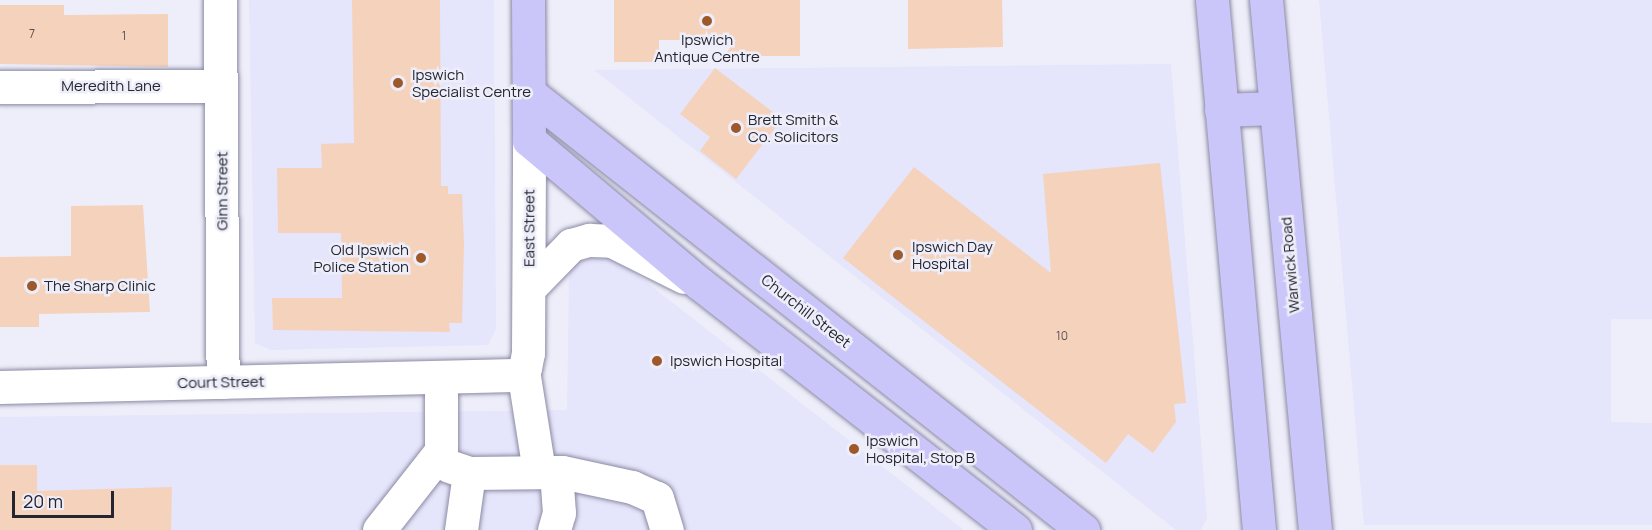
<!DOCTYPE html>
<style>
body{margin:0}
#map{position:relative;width:1652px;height:530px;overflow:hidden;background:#eeeefa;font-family:Manrope,sans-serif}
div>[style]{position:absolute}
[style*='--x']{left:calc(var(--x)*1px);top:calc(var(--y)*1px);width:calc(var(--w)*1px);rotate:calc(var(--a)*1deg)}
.built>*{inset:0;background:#e5e5fb}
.building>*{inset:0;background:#f5d2bc}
.roads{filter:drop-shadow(0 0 2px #8b8aa4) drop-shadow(0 0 2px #8b8aa4)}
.minor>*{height:33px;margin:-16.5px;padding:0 16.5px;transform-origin:16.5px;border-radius:16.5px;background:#fff}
.major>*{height:33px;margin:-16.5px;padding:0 16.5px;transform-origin:16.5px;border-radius:16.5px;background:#cac6fa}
.dots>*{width:16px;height:16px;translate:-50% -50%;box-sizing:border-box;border:3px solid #eeeefa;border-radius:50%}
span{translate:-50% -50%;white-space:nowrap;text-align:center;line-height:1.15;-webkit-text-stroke:5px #eeeefa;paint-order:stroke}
.number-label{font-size:12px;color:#595052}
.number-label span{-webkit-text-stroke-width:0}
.poi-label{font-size:15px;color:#25252f}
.left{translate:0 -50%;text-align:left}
.right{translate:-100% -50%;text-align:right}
.street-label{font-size:15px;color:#25252f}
.scale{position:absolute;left:12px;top:491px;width:102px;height:27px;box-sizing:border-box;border:3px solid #25252f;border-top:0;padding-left:8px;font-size:18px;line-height:21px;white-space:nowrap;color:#25252f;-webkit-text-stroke:4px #eeeefa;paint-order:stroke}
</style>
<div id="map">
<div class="built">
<div style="clip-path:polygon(249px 0,494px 0,496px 329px,488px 345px,271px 350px,255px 343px)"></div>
<div style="clip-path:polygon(1319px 0,1652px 0,1652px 319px,1611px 319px,1611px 422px,1652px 423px,1652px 525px,1364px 525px)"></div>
<div style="clip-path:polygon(1171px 64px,1207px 518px,1201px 530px,1176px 530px,594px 70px)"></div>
<div style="clip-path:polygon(600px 254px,623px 264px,964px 530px,0 530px,0 417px,567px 410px,569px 274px,580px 258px)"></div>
</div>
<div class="building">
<div style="clip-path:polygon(352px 0,440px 0,441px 186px,448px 186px,448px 194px,462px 194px,464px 244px,462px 323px,449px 323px,450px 332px,273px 330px,272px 298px,342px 298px,341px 233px,278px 233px,277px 168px,322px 168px,321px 144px,354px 143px)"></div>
<div style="clip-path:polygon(614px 0,800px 0,800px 56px,724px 56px,736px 40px,659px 40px,659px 62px,614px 62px)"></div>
<div style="clip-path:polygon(908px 0,1002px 0,1003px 47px,908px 49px)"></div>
<div style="clip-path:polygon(0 5px,64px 5px,64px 15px,168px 14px,168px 67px,0 64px)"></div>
<div style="clip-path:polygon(715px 68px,782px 119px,736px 179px,700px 151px,710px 137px,680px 114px)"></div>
<div style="clip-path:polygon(1160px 163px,1186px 403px,1174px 404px,1176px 422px,1153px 453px,1128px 434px,1106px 463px,843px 258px,914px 167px,1051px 273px,1043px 174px)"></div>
<div style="clip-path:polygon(143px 205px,150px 312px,39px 314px,39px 327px,0 327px,0 257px,71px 256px,71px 206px)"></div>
<div style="clip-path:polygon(0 465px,37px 465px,37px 491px,172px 487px,171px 530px,0 530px)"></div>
</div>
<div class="roads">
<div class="minor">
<div style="--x:220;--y:0;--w:382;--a:89.6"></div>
<div style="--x:0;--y:87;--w:221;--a:-0.3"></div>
<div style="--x:530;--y:287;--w:59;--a:-45.7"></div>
<div style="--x:571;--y:245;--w:19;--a:-16"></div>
<div style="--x:589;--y:240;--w:23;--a:2"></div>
<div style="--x:612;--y:241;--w:80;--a:26.6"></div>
<div style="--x:523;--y:370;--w:102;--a:81"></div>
<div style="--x:0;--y:387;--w:516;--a:-1.33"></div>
<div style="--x:516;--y:375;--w:11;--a:-38"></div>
<div style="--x:525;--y:368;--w:15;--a:-79"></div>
<div style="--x:528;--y:353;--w:213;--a:-89.7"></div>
<div style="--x:449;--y:466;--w:21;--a:19"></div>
<div style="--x:469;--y:473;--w:58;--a:98"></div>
<div style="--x:469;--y:473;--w:93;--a:-0.6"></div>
<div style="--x:562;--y:472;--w:72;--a:12.1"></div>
<div style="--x:632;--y:487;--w:27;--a:24"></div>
<div style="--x:657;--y:498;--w:34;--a:73"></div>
<div style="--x:379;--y:530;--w:100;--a:-51.9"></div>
<div style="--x:441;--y:451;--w:71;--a:-90"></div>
<div style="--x:554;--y:530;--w:18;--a:-74"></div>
<div style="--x:559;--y:513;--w:41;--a:-94.2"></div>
</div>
<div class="major">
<div style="--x:528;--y:0;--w:140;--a:89.6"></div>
<div style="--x:529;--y:140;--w:222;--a:40.1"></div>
<div style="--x:699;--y:283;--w:401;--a:38"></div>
<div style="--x:1212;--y:0;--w:532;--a:84.93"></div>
<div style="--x:1266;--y:0;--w:532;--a:84.72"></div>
<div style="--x:529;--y:93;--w:706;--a:38.27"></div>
<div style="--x:1221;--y:110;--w:54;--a:-2.1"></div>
</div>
</div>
<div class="dots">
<div style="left:707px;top:21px;background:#9d5929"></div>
<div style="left:398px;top:83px;background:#9d5929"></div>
<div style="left:736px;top:128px;background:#9d5929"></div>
<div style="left:898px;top:255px;background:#9d5929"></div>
<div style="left:421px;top:258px;background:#9d5929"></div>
<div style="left:32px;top:286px;background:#9d5929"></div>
<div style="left:657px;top:361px;background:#9d5929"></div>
<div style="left:854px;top:449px;background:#9d5929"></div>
</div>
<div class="number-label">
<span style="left:32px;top:34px">7</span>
<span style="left:124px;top:36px">1</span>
<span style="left:1062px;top:336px">10</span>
</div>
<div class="poi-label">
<span style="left:707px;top:48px">Ipswich<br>Antique Centre</span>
<span class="left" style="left:412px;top:83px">Ipswich<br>Specialist Centre</span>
<span class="left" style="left:748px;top:128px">Brett Smith &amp;<br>Co. Solicitors</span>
<span class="left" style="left:912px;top:255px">Ipswich Day<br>Hospital</span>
<span class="right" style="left:409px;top:258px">Old Ipswich<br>Police Station</span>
<span class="left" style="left:44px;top:286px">The Sharp Clinic</span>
<span class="left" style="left:670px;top:361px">Ipswich Hospital</span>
<span class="left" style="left:866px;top:449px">Ipswich<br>Hospital, Stop B</span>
</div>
<div class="street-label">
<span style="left:111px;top:86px">Meredith Lane</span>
<span style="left:222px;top:191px;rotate:-90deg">Ginn Street</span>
<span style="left:529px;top:228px;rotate:-90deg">East Street</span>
<span style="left:1290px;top:265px;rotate:-95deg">Warwick Road</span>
<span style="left:806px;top:311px;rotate:38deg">Churchill Street</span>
<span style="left:221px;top:382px;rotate:-1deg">Court Street</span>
</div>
<div class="scale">20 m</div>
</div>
